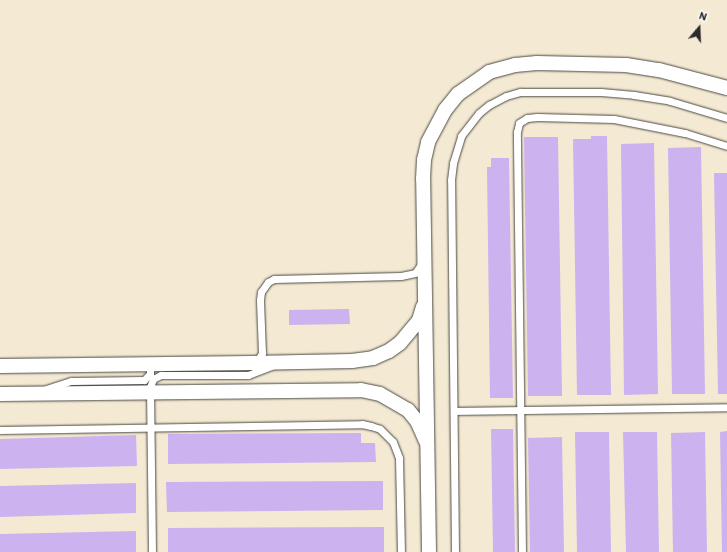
<!DOCTYPE html>
<style>
body{margin:0}
#map{position:relative;width:727px;height:552px;overflow:hidden;background:#f4e9d2;font-family:Itim,sans-serif}
div>[style]{position:absolute}
[style*='--x']{left:calc(var(--x)*1px);top:calc(var(--y)*1px);width:calc(var(--w)*1px);rotate:calc(var(--a)*1deg)}
.building>*{inset:0;background:#cdb2f0}
.roads{filter:drop-shadow(0 0 1px #494844) drop-shadow(0 0 1px #494844)}
.service>*{height:7px;margin:-3.5px;padding:0 3.5px;transform-origin:3.5px;border-radius:3.5px;background:#fff}
.minor>*{height:14px;margin:-7px;padding:0 7px;transform-origin:7px;border-radius:7px;background:#fff}
span{translate:-50% -50%;white-space:nowrap;text-align:center;line-height:1.15;-webkit-text-stroke:3px #fdfcf7;paint-order:stroke}
.north{position:absolute;left:679px;top:8px;width:40px;height:40px;-webkit-text-stroke:3px #fdfcf7;paint-order:stroke;rotate:19deg;font-size:11px;font-weight:700;line-height:16px;text-align:center;color:#2b2b2b}
.north::after{content:'';display:block;margin:auto;width:14px;height:18px;background:#2b2b2b;clip-path:polygon(50% 0,100% 100%,50% 72%,0 100%)}
</style>
<div id="map">
<div class="building">
<div style="clip-path:polygon(591px 136px,607px 136px,611px 395px,577px 395px,573px 139px,591px 139px)"></div>
<div style="clip-path:polygon(524px 137px,558px 137px,562px 396px,528px 396px)"></div>
<div style="clip-path:polygon(654px 143px,658px 394px,624px 395px,621px 144px)"></div>
<div style="clip-path:polygon(701px 147px,705px 394px,672px 394px,668px 148px)"></div>
<div style="clip-path:polygon(491px 158px,509px 158px,513px 398px,490px 398px,487px 167px,491px 167px)"></div>
<div style="clip-path:polygon(714px 173px,727px 173px,727px 394px,718px 394px)"></div>
<div style="clip-path:polygon(349px 309px,350px 324px,289px 325px,289px 310px)"></div>
<div style="clip-path:polygon(491px 429px,513px 429px,515px 552px,493px 552px)"></div>
<div style="clip-path:polygon(727px 431px,727px 552px,722px 552px,720px 432px)"></div>
<div style="clip-path:polygon(575px 432px,609px 432px,611px 552px,577px 552px)"></div>
<div style="clip-path:polygon(623px 432px,657px 432px,659px 552px,626px 552px)"></div>
<div style="clip-path:polygon(705px 432px,707px 552px,673px 552px,671px 433px)"></div>
<div style="clip-path:polygon(361px 433px,361px 443px,375px 443px,376px 462px,168px 464px,168px 434px)"></div>
<div style="clip-path:polygon(136px 435px,137px 466px,0 469px,0 439px)"></div>
<div style="clip-path:polygon(562px 437px,564px 552px,530px 552px,528px 438px)"></div>
<div style="clip-path:polygon(383px 481px,383px 510px,167px 512px,166px 482px)"></div>
<div style="clip-path:polygon(136px 483px,136px 513px,0 517px,0 486px)"></div>
<div style="clip-path:polygon(384px 527px,384px 552px,168px 552px,168px 528px)"></div>
<div style="clip-path:polygon(136px 531px,136px 552px,0 552px,0 534px)"></div>
</div>
<div class="roads">
<div class="service">
<div style="--x:254;--y:362;--w:6;--a:-39"></div>
<div style="--x:259;--y:358;--w:6;--a:-59"></div>
<div style="--x:262;--y:353;--w:53;--a:-92.2"></div>
<div style="--x:260;--y:300;--w:8;--a:-83"></div>
<div style="--x:261;--y:292;--w:12;--a:-55"></div>
<div style="--x:268;--y:282;--w:7;--a:-27"></div>
<div style="--x:274;--y:279;--w:127;--a:-1.4"></div>
<div style="--x:401;--y:276;--w:14;--a:-12"></div>
<div style="--x:415;--y:273;--w:12;--a:-55"></div>
<div style="--x:46;--y:389;--w:26;--a:-18"></div>
<div style="--x:71;--y:381;--w:73;--a:-0.8"></div>
<div style="--x:144;--y:380;--w:8;--a:-45"></div>
<div style="--x:150;--y:374;--w:10;--a:-90"></div>
<div style="--x:454;--y:411;--w:273;--a:-0.8"></div>
<div style="--x:0;--y:430;--w:362;--a:-0.9"></div>
<div style="--x:362;--y:424;--w:9;--a:13"></div>
<div style="--x:371;--y:426;--w:9;--a:18"></div>
<div style="--x:380;--y:429;--w:18;--a:45"></div>
<div style="--x:393;--y:442;--w:17;--a:69"></div>
<div style="--x:399;--y:458;--w:94;--a:88.8"></div>
<div style="--x:152;--y:552;--w:165;--a:-90.7"></div>
<div style="--x:150;--y:387;--w:9;--a:-69"></div>
<div style="--x:153;--y:379;--w:9;--a:-27"></div>
<div style="--x:161;--y:375;--w:87;--a:0"></div>
<div style="--x:248;--y:375;--w:25;--a:-21"></div>
<div style="--x:455;--y:552;--w:372;--a:-90.6"></div>
<div style="--x:451;--y:180;--w:17;--a:-83"></div>
<div style="--x:453;--y:163;--w:28;--a:-73"></div>
<div style="--x:461;--y:136;--w:29;--a:-52"></div>
<div style="--x:479;--y:113;--w:13;--a:-39"></div>
<div style="--x:489;--y:105;--w:19;--a:-28"></div>
<div style="--x:506;--y:96;--w:15;--a:-16"></div>
<div style="--x:520;--y:92;--w:81;--a:0"></div>
<div style="--x:601;--y:92;--w:33;--a:5"></div>
<div style="--x:634;--y:95;--w:36;--a:9"></div>
<div style="--x:670;--y:101;--w:59;--a:16.6"></div>
<div style="--x:522;--y:552;--w:420;--a:-90.7"></div>
<div style="--x:517;--y:132;--w:9;--a:-77"></div>
<div style="--x:519;--y:123;--w:9;--a:-32"></div>
<div style="--x:527;--y:118;--w:10;--a:-6"></div>
<div style="--x:537;--y:117;--w:77;--a:1.5"></div>
<div style="--x:614;--y:119;--w:72;--a:11.2"></div>
<div style="--x:685;--y:133;--w:44;--a:17.2"></div>
</div>
<div class="minor">
<div style="--x:0;--y:366;--w:251;--a:-0.7"></div>
<div style="--x:251;--y:363;--w:101;--a:-1.1"></div>
<div style="--x:352;--y:361;--w:21;--a:-8"></div>
<div style="--x:373;--y:358;--w:17;--a:-24"></div>
<div style="--x:389;--y:351;--w:14;--a:-36"></div>
<div style="--x:400;--y:343;--w:30;--a:-50"></div>
<div style="--x:419;--y:320;--w:14;--a:-73"></div>
<div style="--x:0;--y:394;--w:361;--a:-0.6"></div>
<div style="--x:361;--y:390;--w:19;--a:12"></div>
<div style="--x:380;--y:394;--w:32;--a:30"></div>
<div style="--x:408;--y:410;--w:14;--a:51"></div>
<div style="--x:417;--y:421;--w:22;--a:66"></div>
<div style="--x:429;--y:552;--w:373;--a:-90.9"></div>
<div style="--x:423;--y:179;--w:19;--a:-87"></div>
<div style="--x:424;--y:160;--w:18;--a:-77"></div>
<div style="--x:428;--y:142;--w:36;--a:-62"></div>
<div style="--x:445;--y:110;--w:21;--a:-51"></div>
<div style="--x:458;--y:94;--w:38;--a:-35"></div>
<div style="--x:489;--y:72;--w:27;--a:-15"></div>
<div style="--x:515;--y:65;--w:22;--a:-5"></div>
<div style="--x:537;--y:63;--w:89;--a:1.3"></div>
<div style="--x:626;--y:65;--w:33;--a:9"></div>
<div style="--x:659;--y:70;--w:70;--a:14.8"></div>
</div>
</div>
<div class="north">N</div>
</div>
